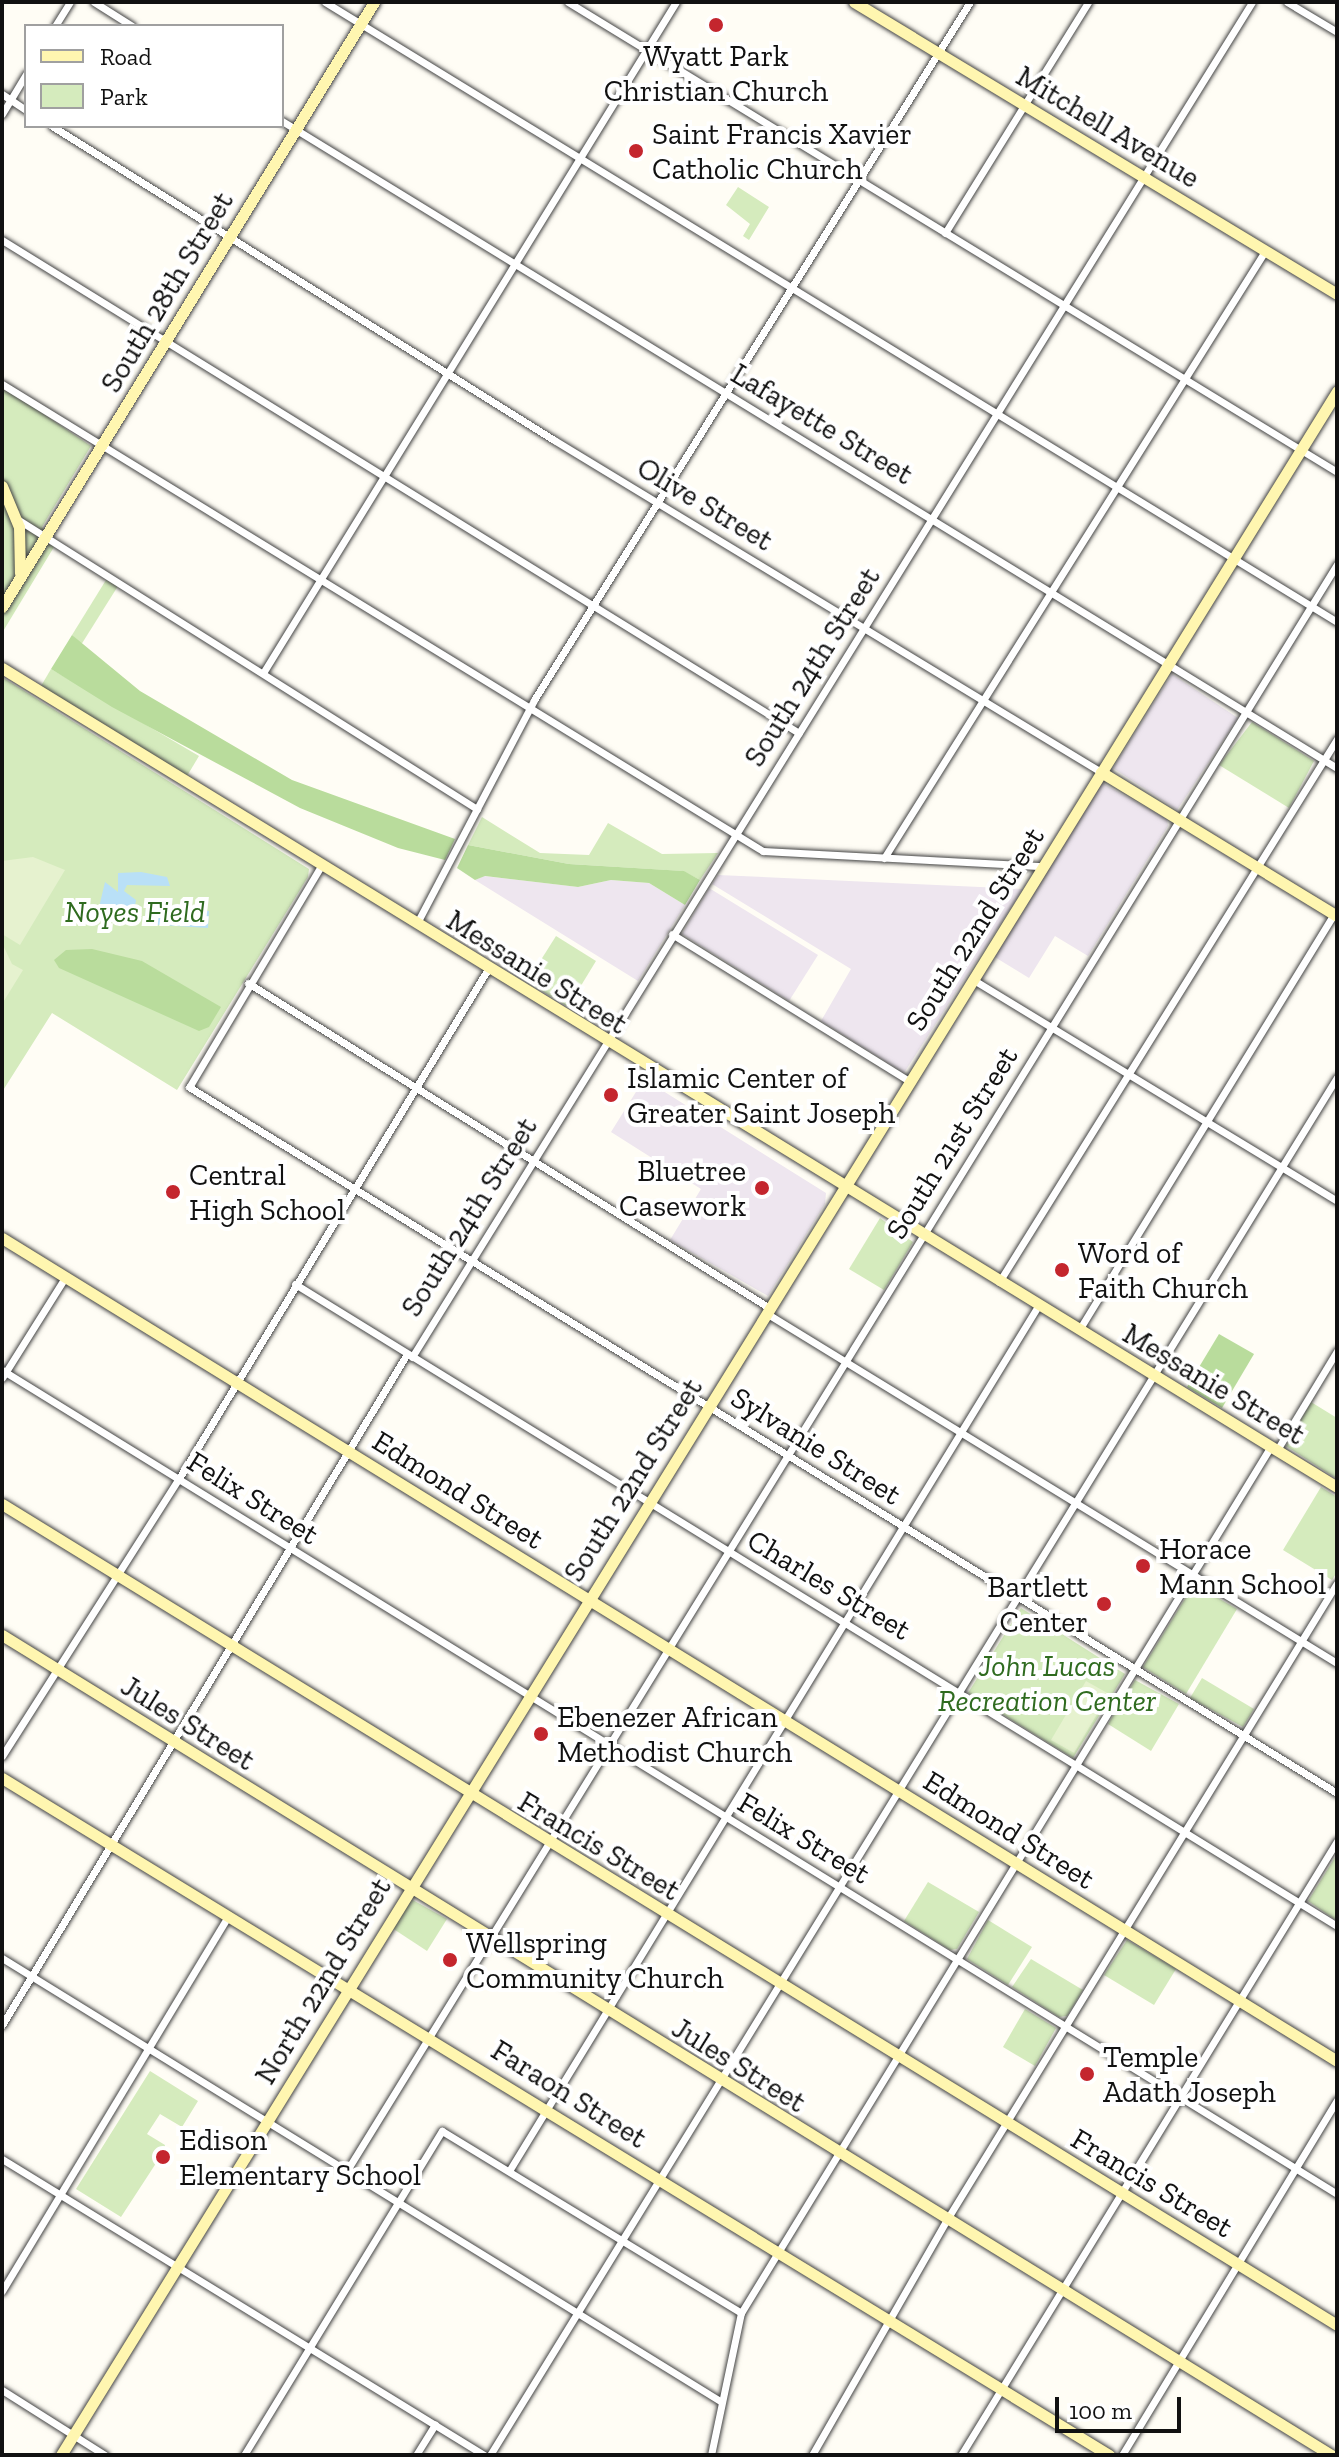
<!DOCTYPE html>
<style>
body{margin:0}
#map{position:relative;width:1339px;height:2457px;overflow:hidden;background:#fffdf5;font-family:"Zilla Slab",serif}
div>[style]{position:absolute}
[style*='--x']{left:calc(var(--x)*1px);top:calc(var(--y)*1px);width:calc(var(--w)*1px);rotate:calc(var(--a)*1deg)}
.industrial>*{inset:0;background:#eee6ef}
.green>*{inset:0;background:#d5ebbd}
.forest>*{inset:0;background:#b9dc9c}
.pitch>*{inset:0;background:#e6f2cf}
.water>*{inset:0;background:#b9e0f7}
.roads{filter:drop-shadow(0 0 2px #444) drop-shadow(0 0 2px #444)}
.street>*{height:7px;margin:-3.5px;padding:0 3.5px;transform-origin:3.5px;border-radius:3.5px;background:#fff}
.secondary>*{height:11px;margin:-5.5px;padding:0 5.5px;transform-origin:5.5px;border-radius:5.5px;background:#fff6b0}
.dots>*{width:22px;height:22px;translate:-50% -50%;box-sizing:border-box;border:4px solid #fff;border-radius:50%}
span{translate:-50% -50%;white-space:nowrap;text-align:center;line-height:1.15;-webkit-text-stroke:8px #fff;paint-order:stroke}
.poi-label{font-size:30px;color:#111}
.left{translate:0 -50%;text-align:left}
.right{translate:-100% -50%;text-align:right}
.street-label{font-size:30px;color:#111}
.park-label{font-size:30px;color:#2f6b1f;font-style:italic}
.frame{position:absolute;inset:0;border:4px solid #111;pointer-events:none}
.legend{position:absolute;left:24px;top:24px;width:260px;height:104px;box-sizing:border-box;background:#fff;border:2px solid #a0a0a0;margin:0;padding:10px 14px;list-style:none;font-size:24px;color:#111}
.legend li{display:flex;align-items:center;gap:16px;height:40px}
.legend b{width:40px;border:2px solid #a0a0a0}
.scale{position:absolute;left:1055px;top:2397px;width:126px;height:36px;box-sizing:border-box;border:4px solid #111;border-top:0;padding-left:10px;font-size:24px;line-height:28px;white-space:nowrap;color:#111;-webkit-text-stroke:6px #fff;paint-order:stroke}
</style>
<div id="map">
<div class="industrial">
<div style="clip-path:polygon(1172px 674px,1238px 718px,1177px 810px,1113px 768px)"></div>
<div style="clip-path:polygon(1102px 783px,1167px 819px,1168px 826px,1088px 956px,1055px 936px,1029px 978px,993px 956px)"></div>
<div style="clip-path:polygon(718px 875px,1023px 889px,904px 1073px,821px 1021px,851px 969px,712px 884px)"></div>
<div style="clip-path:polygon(484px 876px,578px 887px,611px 880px,649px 883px,685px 905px,638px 981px,475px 880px)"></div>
<div style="clip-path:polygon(709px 888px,818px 955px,789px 1001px,682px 934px)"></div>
<div style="clip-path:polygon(644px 1079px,826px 1193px,825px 1204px,768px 1296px,670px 1240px,701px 1189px,611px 1132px)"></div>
</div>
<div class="green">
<div style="clip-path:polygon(738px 187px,769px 207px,749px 240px,743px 236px,750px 224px,726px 205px)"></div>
<div style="clip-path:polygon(2px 386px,91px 446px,42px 527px,54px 547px,2px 633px)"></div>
<div style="clip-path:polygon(106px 580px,118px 586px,81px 645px,72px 635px)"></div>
<div style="clip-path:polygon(51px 669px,199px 756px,187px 776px,41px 686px)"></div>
<div style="clip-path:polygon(2px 677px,309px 869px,308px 877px,177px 1090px,52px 1013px,2px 1092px)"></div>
<div style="clip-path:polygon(1252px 722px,1314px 761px,1289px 808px,1219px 765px)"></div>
<div style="clip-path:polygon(482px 817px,540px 853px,589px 855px,608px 823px,662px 854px,718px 853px,700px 880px,683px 871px,569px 864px,468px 845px)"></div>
<div style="clip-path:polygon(556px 936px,596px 961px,568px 1007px,527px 982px)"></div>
<div style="clip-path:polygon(880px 1218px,913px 1242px,884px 1290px,849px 1269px)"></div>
<div style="clip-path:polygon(1311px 1402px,1337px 1418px,1337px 1479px,1286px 1446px)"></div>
<div style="clip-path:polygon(1321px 1487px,1337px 1497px,1337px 1572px,1332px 1580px,1283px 1550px)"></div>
<div style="clip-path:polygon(1194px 1584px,1237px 1609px,1186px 1694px,1143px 1667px)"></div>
<div style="clip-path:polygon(1021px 1608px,1125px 1674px,1073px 1758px,968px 1693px)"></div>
<div style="clip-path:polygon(1202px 1678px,1254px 1709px,1243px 1727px,1190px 1698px)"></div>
<div style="clip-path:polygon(1135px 1680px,1179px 1704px,1151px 1751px,1108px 1724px)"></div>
<div style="clip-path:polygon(1337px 1854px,1337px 1921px,1308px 1901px)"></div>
<div style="clip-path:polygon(928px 1882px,979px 1912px,957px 1949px,950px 1950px,904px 1921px)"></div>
<div style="clip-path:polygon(411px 1899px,447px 1919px,427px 1951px,392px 1928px)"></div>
<div style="clip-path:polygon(988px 1920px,1032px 1947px,1008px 1985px,967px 1959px)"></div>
<div style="clip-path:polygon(1127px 1940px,1176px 1969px,1154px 2005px,1104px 1975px)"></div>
<div style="clip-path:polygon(1031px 1959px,1083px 1990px,1067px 2016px,1059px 2017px,1012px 1987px)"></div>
<div style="clip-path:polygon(1025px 2009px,1056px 2028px,1035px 2066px,1003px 2047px)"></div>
<div style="clip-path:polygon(150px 2071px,198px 2101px,182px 2127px,160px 2114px,147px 2134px,165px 2145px,164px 2151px,121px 2217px,76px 2189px)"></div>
</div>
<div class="forest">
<div style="clip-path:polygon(72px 635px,140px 691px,292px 780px,455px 839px,445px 860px,398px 848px,300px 808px,112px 707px,51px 669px)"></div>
<div style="clip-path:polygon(468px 845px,569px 864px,684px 871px,700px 880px,685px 905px,649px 883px,611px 880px,578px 887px,485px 876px,475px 880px,457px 868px)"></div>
<div style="clip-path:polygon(92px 949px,142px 961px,221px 1007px,209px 1027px,199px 1031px,59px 968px,54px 960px,66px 950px)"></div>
<div style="clip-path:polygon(1219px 1334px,1254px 1354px,1222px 1408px,1187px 1387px)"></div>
</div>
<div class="pitch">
<div style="clip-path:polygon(33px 857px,65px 870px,20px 945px,2px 934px,2px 861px)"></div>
<div style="clip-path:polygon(2px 943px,12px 964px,23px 970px,2px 1004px)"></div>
<div style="clip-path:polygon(1086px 1681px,1109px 1694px,1074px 1753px,1051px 1740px)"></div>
</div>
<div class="water">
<div style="clip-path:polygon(141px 872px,167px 877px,170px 886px,127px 885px,124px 891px,136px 900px,134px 912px,106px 922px,100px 903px,105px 882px,118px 892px,118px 873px)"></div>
<div style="clip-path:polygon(163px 906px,209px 911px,208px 928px,145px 924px,146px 908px)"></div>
</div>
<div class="roads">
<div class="street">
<div style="--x:94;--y:2;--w:45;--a:32.3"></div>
<div style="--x:325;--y:2;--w:1187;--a:31.49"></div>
<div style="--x:568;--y:2;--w:901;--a:31.43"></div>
<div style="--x:1287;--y:2;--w:58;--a:31"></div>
<div style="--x:55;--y:26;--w:28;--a:-58"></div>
<div style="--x:2;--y:94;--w:29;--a:34"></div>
<div style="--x:2;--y:114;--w:47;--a:-59"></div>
<div style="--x:282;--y:121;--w:1238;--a:31.52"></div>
<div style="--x:52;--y:126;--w:592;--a:32.03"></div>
<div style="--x:554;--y:440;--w:640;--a:31.26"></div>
<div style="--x:945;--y:233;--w:272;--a:-58.2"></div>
<div style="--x:2;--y:240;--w:937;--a:31.74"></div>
<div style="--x:2;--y:384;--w:893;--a:31.54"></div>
<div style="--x:763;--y:851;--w:280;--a:3.1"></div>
<div style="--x:17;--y:519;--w:544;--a:32.23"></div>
<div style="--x:263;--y:673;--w:788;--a:-58.39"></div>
<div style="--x:884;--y:858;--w:717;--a:-57.88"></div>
<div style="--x:321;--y:866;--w:257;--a:120.8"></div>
<div style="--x:189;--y:1087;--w:1348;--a:31.59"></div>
<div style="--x:417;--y:923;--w:252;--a:-62.3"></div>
<div style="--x:534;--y:700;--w:823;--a:-58.01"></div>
<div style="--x:672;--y:934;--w:279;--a:31.8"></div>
<div style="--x:972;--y:979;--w:427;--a:31.3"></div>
<div style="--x:248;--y:983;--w:613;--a:31.93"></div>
<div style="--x:999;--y:1282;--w:640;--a:-58.1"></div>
<div style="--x:295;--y:1284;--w:1224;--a:31.64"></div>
<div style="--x:766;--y:1313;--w:670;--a:31.51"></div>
<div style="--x:1079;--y:1330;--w:488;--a:-58.5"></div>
<div style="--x:412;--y:1357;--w:1594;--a:-58.2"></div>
<div style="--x:2;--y:1370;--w:1569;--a:31.68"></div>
<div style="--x:2;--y:1378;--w:120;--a:-57.9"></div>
<div style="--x:1277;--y:1450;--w:116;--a:-58.8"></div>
<div style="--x:2;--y:1756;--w:327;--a:-57.5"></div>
<div style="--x:178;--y:1480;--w:598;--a:-58.76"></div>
<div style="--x:2;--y:1958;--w:844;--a:31.67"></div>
<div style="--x:2;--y:2025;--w:784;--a:-58.89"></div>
<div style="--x:2;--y:2159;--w:566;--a:31.55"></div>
<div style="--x:509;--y:2171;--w:1014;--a:-58.55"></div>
<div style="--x:346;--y:2172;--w:1889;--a:-58.35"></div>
<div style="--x:2;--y:2291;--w:439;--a:-58.9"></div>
<div style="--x:2;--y:2390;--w:122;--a:32.3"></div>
<div style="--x:244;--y:2455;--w:380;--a:-58.6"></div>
<div style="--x:442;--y:2131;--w:350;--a:31.3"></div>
<div style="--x:416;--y:2455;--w:36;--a:-58"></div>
<div style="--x:490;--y:2455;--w:1617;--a:-58.42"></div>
<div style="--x:711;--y:2455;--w:145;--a:-78.1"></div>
<div style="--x:741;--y:2313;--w:1016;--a:-58.56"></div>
<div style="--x:812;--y:2455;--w:270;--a:-60.2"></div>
<div style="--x:946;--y:2221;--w:748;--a:-58.5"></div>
<div style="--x:961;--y:2455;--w:720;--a:-58.52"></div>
<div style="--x:1122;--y:2455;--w:415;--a:-58.8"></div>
</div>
<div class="secondary">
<div style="--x:854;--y:2;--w:564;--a:31.16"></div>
<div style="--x:2;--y:486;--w:44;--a:67.5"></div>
<div style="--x:19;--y:527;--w:46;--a:88.8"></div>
<div style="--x:2;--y:607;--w:710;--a:-58.41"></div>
<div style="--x:2;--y:668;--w:1566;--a:31.53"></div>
<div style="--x:1101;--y:772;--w:276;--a:31.4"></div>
<div style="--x:2;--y:1238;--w:1568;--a:31.65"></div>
<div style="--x:2;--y:1504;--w:1567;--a:31.59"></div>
<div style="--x:2;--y:1635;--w:1562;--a:31.67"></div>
<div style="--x:2;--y:1778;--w:1298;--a:31.45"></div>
<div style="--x:61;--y:2455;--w:2427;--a:-58.27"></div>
</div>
</div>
<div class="dots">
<div style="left:716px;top:25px;background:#c4262e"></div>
<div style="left:636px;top:151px;background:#c4262e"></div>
<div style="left:611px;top:1095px;background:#c4262e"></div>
<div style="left:762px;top:1188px;background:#c4262e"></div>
<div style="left:173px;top:1192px;background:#c4262e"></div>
<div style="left:1062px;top:1270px;background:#c4262e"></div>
<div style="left:1143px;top:1566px;background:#c4262e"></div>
<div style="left:1104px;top:1604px;background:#c4262e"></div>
<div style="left:541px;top:1734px;background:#c4262e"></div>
<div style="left:450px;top:1960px;background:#c4262e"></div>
<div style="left:1087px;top:2074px;background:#c4262e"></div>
<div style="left:163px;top:2157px;background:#c4262e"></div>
</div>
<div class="poi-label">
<span style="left:716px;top:73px">Wyatt Park<br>Christian Church</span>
<span class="left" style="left:652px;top:151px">Saint Francis Xavier<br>Catholic Church</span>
<span class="left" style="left:627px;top:1095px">Islamic Center of<br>Greater Saint Joseph</span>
<span class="right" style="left:746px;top:1188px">Bluetree<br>Casework</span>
<span class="left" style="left:189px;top:1192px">Central<br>High School</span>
<span class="left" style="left:1078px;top:1270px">Word of<br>Faith Church</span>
<span class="left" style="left:1159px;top:1566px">Horace<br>Mann School</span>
<span class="right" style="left:1088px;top:1604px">Bartlett<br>Center</span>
<span class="left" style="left:557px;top:1734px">Ebenezer African<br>Methodist Church</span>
<span class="left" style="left:466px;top:1960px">Wellspring<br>Community Church</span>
<span class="left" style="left:1103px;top:2074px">Temple<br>Adath Joseph</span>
<span class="left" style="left:179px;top:2157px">Edison<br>Elementary School</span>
</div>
<div class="street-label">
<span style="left:1108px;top:127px;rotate:31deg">Mitchell Avenue</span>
<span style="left:167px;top:292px;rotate:-59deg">South 28th Street</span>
<span style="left:822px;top:424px;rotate:31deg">Lafayette Street</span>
<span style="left:705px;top:504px;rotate:31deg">Olive Street</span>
<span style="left:812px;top:667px;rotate:-58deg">South 24th Street</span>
<span style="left:975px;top:929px;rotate:-58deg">South 22nd Street</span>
<span style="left:537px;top:972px;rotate:32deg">Messanie Street</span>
<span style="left:952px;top:1143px;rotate:-58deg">South 21st Street</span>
<span style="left:469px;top:1217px;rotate:-58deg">South 24th Street</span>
<span style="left:1214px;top:1384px;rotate:31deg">Messanie Street</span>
<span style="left:816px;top:1446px;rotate:32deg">Sylvanie Street</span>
<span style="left:633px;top:1480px;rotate:-58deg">South 22nd Street</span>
<span style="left:458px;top:1490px;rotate:32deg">Edmond Street</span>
<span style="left:253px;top:1498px;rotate:32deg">Felix Street</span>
<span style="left:829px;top:1585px;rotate:31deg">Charles Street</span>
<span style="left:188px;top:1723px;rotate:32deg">Jules Street</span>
<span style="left:1009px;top:1830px;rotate:32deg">Edmond Street</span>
<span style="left:804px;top:1838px;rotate:31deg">Felix Street</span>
<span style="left:599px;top:1846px;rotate:31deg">Francis Street</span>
<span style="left:323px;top:1981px;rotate:-59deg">North 22nd Street</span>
<span style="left:739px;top:2065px;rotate:32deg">Jules Street</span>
<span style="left:569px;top:2094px;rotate:32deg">Faraon Street</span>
<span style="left:1152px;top:2183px;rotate:31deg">Francis Street</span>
</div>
<div class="park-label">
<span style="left:135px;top:912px">Noyes Field</span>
<span style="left:1047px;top:1683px">John Lucas<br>Recreation Center</span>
</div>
<div class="frame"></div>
<ul class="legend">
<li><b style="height:10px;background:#fff6b0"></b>Road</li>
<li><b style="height:22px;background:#d5ebbd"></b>Park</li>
</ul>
<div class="scale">100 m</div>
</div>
